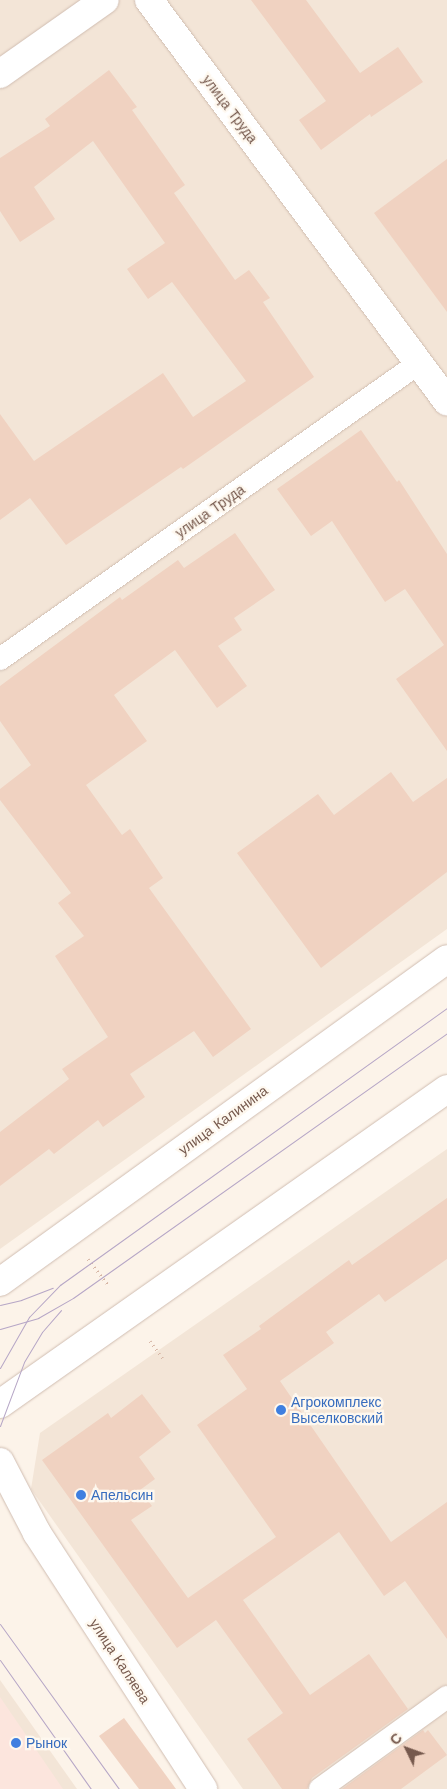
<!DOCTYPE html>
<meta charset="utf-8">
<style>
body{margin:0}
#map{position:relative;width:447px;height:1789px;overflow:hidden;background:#fcf3e9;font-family:"Work Sans",sans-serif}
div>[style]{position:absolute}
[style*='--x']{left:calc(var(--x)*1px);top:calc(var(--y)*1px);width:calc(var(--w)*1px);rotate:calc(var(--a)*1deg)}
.residential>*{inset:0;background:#f3e5d7}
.commercial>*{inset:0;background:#fce5dd}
.building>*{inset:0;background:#f0d2c1}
.path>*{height:3px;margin-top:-1.5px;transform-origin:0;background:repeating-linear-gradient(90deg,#d6b5a4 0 1px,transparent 0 5px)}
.roads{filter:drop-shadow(0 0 1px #d0bdb1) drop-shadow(0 0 1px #d0bdb1)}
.service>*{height:22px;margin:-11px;padding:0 11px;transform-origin:11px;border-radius:11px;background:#fff}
.minor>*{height:28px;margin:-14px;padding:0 14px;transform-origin:14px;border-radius:14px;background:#fff}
.secondary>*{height:28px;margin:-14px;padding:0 14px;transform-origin:14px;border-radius:14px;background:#fff}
.tram>*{height:1px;margin:-0.5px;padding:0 0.5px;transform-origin:0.5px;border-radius:0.5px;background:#b6a6c6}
.dots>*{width:14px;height:14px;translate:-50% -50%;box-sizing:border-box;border:2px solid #fef8ef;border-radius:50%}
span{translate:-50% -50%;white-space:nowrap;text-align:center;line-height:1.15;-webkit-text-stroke:4.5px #fef8ef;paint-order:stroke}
.street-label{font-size:14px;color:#76594d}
.shop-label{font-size:14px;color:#366cbe}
.left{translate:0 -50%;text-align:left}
.north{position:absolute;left:382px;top:1724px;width:50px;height:50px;-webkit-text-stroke:4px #fef8ef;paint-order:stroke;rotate:312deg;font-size:14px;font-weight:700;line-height:20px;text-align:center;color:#76594d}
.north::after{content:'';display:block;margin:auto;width:18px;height:22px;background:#76594d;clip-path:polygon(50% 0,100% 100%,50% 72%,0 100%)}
</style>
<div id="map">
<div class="residential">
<div style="clip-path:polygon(0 0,447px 0,447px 929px,0 1249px)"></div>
<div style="clip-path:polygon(447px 1149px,447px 1789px,243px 1789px,31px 1489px,40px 1433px)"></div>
<div style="clip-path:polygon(0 1680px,77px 1789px,0 1789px)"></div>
</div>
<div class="commercial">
<div style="clip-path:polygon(0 1697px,63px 1789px,64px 1789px,0 1789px)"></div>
</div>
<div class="building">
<div style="clip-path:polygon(251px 0,306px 0,360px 73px,398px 47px,423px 82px,371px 117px,370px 114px,321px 150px,299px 120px,326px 101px)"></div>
<div style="clip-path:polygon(109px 70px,137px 107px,132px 110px,185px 185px,174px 193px,235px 280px,249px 270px,270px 298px,263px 302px,314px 377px,183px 469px,181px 467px,66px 545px,30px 498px,0 520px,0 414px,34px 461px,163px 373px,193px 417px,246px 381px,172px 282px,148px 299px,127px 269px,165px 243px,93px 141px,34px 187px,55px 219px,20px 242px,0 211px,0 158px,50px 126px,45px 119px)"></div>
<div style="clip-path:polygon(447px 159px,447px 312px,374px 213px)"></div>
<div style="clip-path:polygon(361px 430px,397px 482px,399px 480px,447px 554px,447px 751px,396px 679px,444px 645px,405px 589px,385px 602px,332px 521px,311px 536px,277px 489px)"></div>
<div style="clip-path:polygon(235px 533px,275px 590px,234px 618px,242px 630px,218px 646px,247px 686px,217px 708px,175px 650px,114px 695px,147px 741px,86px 785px,122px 835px,130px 829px,163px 878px,149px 888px,251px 1029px,213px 1057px,194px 1031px,130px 1074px,145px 1097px,103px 1127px,98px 1120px,54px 1154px,49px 1149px,0 1186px,0 1132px,69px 1079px,62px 1069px,108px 1037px,55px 956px,84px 936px,58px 903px,71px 893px,0 800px,0 789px,31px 765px,0 721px,0 686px,120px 597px,122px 600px,178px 560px,184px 568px)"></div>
<div style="clip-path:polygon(391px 772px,413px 802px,447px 778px,447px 872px,321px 968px,237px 853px,318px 794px,334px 815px)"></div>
<div style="clip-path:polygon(447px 1198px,447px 1259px,385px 1302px,379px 1294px,326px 1332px,334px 1343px,280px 1381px,391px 1542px,447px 1502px,447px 1639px,405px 1581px,384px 1596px,339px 1532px,243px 1600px,310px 1695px,369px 1654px,408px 1709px,312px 1778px,307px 1789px,282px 1789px,247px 1739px,283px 1713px,216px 1620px,177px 1648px,42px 1460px,108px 1413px,111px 1418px,142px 1394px,171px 1432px,139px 1457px,155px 1479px,140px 1490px,152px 1506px,131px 1520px,188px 1598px,276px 1537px,197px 1425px,247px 1389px,223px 1355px,261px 1329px,259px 1326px,349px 1260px,352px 1265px)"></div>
<div style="clip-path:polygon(124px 1718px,176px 1789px,139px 1789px,99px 1736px)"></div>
<div style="clip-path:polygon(423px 1730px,425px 1733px,428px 1730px,447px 1755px,401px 1789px,342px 1789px)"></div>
</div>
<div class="path">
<div style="--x:88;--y:1259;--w:34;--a:52"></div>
<div style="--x:150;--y:1341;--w:24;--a:54"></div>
</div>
<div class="roads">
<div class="service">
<div style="--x:0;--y:659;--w:513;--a:-35.24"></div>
<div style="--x:320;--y:1789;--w:157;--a:-35.9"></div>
</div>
<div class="minor">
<div style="--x:149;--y:0;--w:500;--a:53.4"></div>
<div style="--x:0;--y:74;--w:128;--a:-35.2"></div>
</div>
<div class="secondary">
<div style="--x:0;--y:1282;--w:551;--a:-35.85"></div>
<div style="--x:0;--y:1404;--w:547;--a:-35.17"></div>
<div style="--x:0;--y:1462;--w:80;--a:62.5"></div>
<div style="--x:37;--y:1533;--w:305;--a:57"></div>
</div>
</div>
<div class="tram">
<div style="--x:0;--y:1305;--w:22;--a:-13"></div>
<div style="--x:21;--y:1300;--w:34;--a:-21"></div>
<div style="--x:0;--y:1329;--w:40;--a:-16"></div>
<div style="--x:38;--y:1318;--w:40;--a:-29.7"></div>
<div style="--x:73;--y:1298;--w:458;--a:-35.3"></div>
<div style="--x:0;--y:1368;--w:59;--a:-60.4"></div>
<div style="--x:29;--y:1317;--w:45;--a:-45.9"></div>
<div style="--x:60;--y:1285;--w:476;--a:-35.6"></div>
<div style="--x:0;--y:1426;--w:68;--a:-69.4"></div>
<div style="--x:24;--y:1362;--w:35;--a:-59"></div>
<div style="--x:42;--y:1332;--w:29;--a:-49"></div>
<div style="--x:0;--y:1624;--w:203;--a:54.2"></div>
<div style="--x:0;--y:1660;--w:158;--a:54.8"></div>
</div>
<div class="dots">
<div style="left:281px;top:1410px;background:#3f7fe0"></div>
<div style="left:81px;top:1495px;background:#3f7fe0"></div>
<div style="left:16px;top:1743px;background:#3f7fe0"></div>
</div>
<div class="street-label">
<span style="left:230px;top:109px;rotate:53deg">улица Труда</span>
<span style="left:210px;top:511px;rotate:-35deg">улица Труда</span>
<span style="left:223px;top:1120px;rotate:-36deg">улица Калинина</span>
<span style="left:120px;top:1661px;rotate:57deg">улица Каляева</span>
</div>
<div class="shop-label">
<span class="left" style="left:291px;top:1410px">Агрокомплекс<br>Выселковский</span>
<span class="left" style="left:91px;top:1495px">Апельсин</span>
<span class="left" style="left:26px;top:1743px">Рынок</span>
</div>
<div class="north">С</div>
</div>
